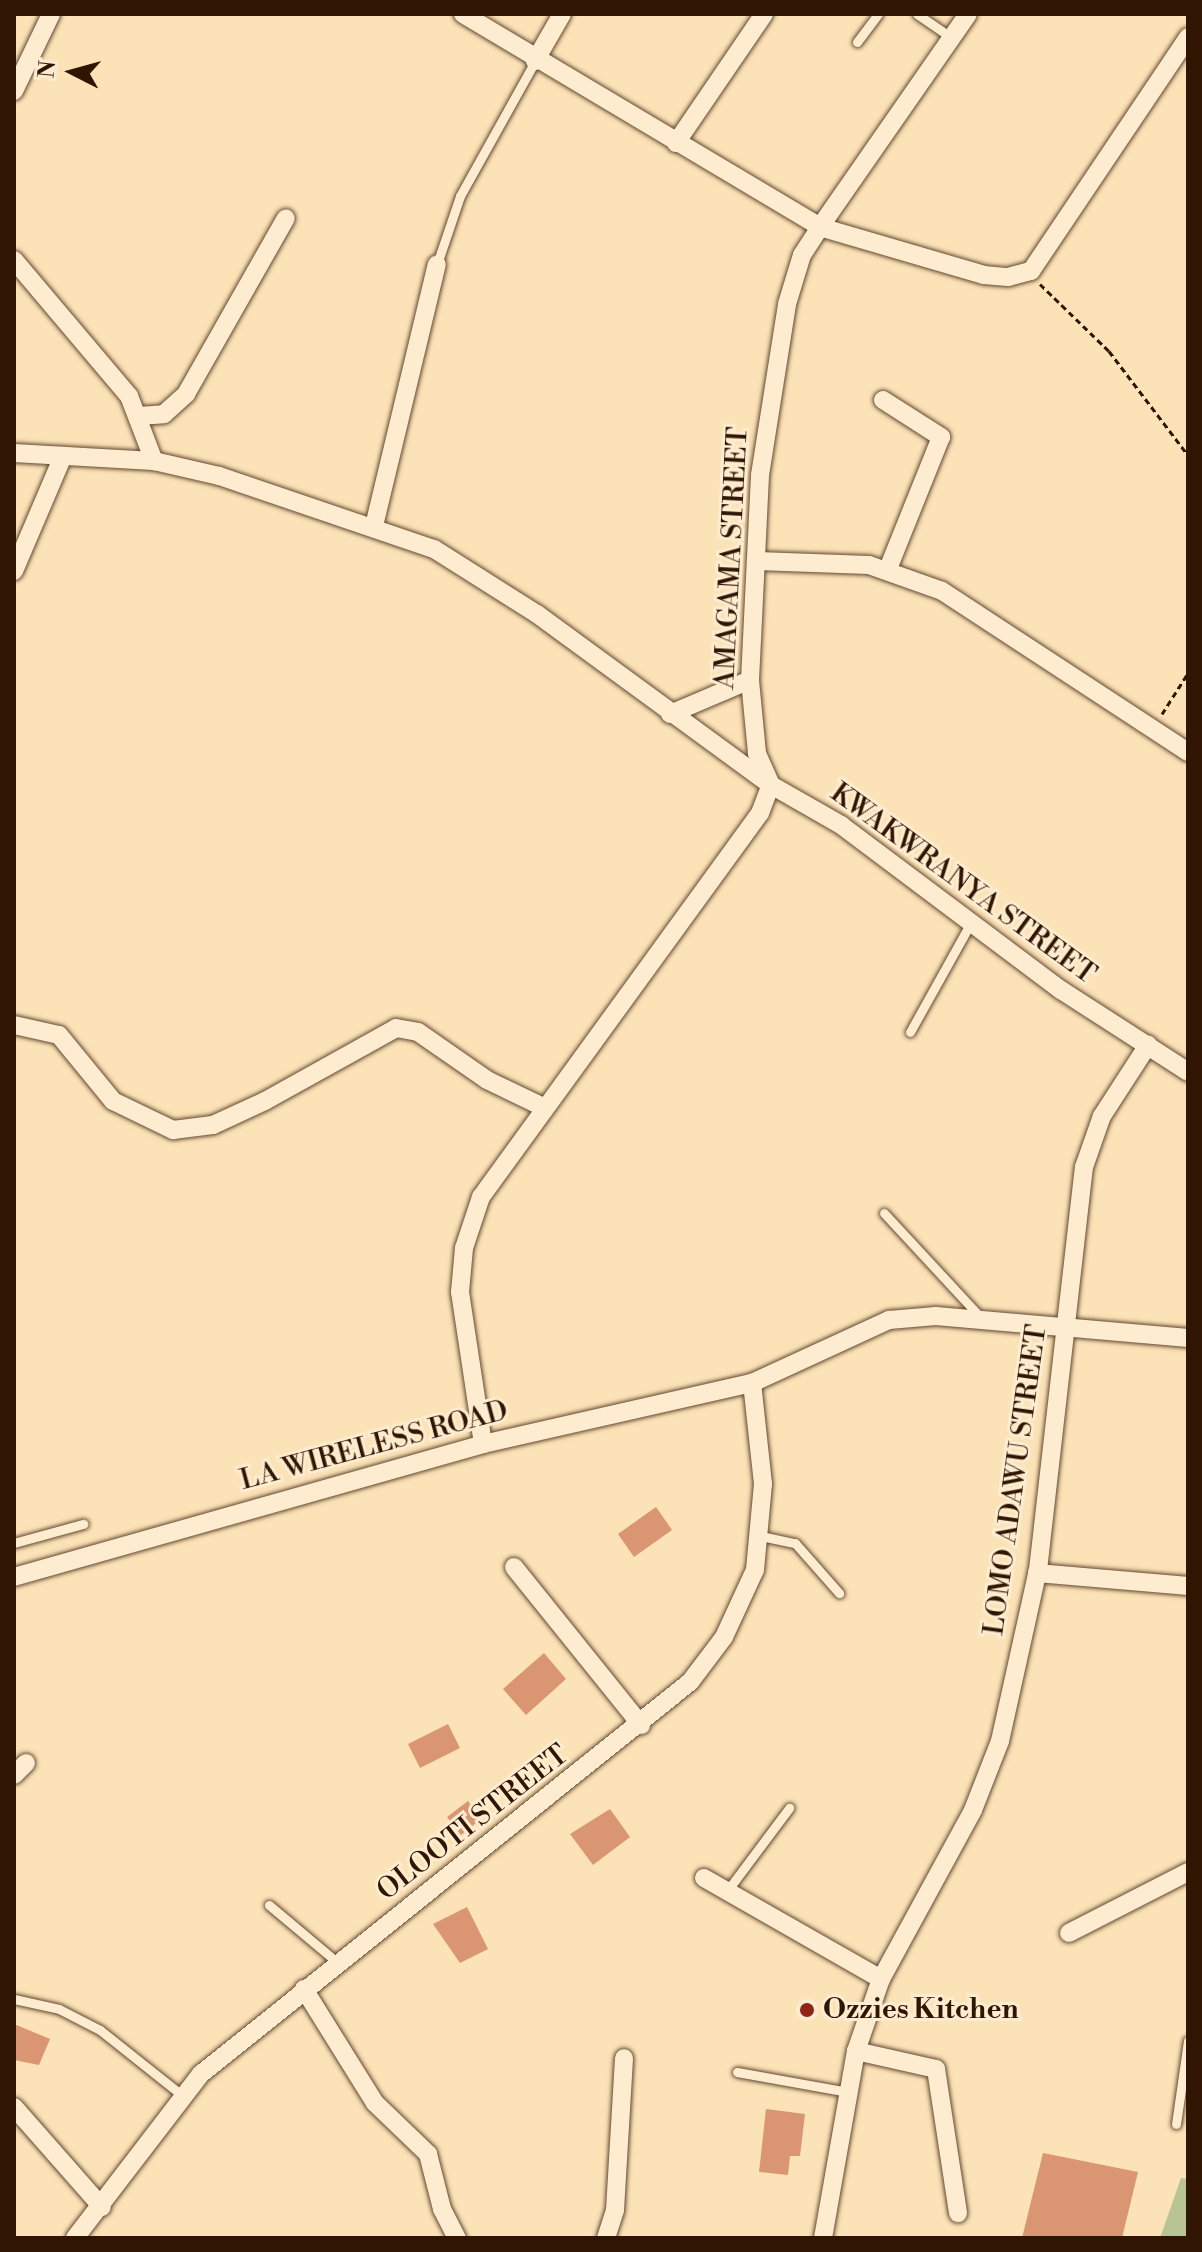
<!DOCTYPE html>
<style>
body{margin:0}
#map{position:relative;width:1202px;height:2252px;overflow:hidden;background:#fce2b7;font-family:"Libre Bodoni",serif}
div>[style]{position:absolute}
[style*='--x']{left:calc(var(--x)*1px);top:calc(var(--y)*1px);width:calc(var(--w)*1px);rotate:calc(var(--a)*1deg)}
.green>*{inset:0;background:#b8c493}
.building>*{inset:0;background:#da9572}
.path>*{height:3px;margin-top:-1.5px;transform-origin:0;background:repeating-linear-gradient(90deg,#2f1502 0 6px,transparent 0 10px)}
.roads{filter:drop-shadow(0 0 2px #62482f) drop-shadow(0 0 2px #62482f)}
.service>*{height:9px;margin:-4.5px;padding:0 4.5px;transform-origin:4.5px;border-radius:4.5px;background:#fdecd0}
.minor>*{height:18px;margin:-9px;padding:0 9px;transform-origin:9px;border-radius:9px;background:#fdecd0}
.dots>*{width:22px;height:22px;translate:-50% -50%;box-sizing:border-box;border:4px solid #fdecd0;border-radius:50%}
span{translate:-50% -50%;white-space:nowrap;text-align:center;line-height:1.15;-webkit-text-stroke:6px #fdecd0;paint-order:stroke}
.street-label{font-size:28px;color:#2f1502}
.poi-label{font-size:28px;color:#2f1502;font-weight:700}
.left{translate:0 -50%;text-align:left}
.frame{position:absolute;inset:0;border:16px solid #2f1502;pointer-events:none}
.north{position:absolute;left:32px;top:32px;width:80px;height:80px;-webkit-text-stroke:6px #fdecd0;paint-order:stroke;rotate:276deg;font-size:22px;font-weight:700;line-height:32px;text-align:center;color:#2f1502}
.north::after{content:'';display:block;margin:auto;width:28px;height:36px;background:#2f1502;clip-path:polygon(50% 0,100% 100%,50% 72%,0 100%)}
</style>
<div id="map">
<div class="green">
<div style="clip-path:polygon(1181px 2178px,1188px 2179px,1188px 2238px,1160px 2238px)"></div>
</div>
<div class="building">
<div style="clip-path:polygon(656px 1507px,672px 1530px,634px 1557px,618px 1534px)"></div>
<div style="clip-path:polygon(544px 1653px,566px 1679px,526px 1715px,503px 1689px)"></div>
<div style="clip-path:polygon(448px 1724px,460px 1748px,420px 1768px,408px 1744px)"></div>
<div style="clip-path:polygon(468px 1801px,481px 1819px,461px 1835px,447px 1817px)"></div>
<div style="clip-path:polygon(610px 1809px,630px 1837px,593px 1865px,570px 1834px)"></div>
<div style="clip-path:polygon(467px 1907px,488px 1949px,460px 1963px,433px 1924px)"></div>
<div style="clip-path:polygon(14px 2024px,50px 2039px,39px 2065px,14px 2060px)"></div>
<div style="clip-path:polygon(766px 2109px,805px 2114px,800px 2156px,790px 2156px,788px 2175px,759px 2172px)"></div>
<div style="clip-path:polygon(1043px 2153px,1138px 2172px,1122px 2238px,1022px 2238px)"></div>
</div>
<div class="path">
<div style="--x:1040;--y:284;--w:96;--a:44.2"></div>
<div style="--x:1109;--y:351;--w:131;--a:52.8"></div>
<div style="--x:1162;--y:714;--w:49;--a:-57.6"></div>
</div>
<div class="roads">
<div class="service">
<div style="--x:917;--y:14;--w:42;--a:34.4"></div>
<div style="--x:857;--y:42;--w:35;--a:-53"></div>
<div style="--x:437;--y:264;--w:72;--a:-71.3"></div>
<div style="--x:460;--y:196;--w:154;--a:-60.9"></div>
<div style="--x:910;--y:1032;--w:124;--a:-60.9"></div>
<div style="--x:884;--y:1213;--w:144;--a:47.2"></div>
<div style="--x:761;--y:1536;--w:35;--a:12"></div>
<div style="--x:795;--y:1543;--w:67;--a:48.7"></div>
<div style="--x:14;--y:1543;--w:72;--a:-15.4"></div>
<div style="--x:727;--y:1891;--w:104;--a:-53.2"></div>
<div style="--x:269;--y:1905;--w:90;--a:40"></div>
<div style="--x:14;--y:1999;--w:46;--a:12.5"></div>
<div style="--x:59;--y:2009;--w:46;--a:27.1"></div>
<div style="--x:100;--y:2030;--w:106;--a:38.5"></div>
<div style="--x:737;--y:2072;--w:113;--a:10.2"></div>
<div style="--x:1176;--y:2124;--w:84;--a:-81.8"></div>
</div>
<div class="minor">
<div style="--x:463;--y:14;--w:416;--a:30.8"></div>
<div style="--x:820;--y:227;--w:171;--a:16.3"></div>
<div style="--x:984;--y:275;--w:24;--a:5"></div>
<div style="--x:1008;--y:277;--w:24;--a:-15"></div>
<div style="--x:1031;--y:271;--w:282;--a:-56.1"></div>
<div style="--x:535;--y:61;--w:54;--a:-60.1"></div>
<div style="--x:14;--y:91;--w:85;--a:-64.3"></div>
<div style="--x:676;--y:143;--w:156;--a:-55.7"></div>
<div style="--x:14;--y:260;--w:178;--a:49.8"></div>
<div style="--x:129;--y:396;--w:70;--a:69"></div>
<div style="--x:883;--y:400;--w:69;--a:32.5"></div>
<div style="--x:941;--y:437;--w:144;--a:111.9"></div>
<div style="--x:138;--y:416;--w:26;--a:-4"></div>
<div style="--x:164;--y:414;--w:30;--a:-42"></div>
<div style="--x:186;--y:394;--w:202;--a:-60.4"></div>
<div style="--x:14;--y:453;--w:140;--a:3.3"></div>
<div style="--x:154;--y:461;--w:67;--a:13"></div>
<div style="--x:219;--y:476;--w:227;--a:18.8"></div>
<div style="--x:434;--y:549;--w:122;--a:32.3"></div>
<div style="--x:537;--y:614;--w:290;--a:36.2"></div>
<div style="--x:771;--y:785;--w:81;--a:29.7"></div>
<div style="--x:841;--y:825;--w:275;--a:36.9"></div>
<div style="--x:1061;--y:990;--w:151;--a:32.8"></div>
<div style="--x:374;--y:526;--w:269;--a:-76.5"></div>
<div style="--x:757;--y:561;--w:112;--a:2"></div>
<div style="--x:869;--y:565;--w:77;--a:19.6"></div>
<div style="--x:942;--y:591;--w:294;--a:33.2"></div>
<div style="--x:14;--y:571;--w:125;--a:-66.9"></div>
<div style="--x:670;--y:714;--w:87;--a:-23"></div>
<div style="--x:14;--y:1025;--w:46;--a:12.5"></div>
<div style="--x:59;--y:1035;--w:85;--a:50.7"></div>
<div style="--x:113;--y:1101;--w:67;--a:25.8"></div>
<div style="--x:173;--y:1130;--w:40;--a:-7.1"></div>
<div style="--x:213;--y:1125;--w:57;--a:-24.8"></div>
<div style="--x:265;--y:1101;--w:150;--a:-29.1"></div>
<div style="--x:396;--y:1028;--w:22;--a:10"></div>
<div style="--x:418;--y:1032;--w:84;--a:34.8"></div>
<div style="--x:487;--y:1080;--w:62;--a:25.7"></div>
<div style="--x:483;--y:1444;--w:154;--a:-98.6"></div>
<div style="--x:460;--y:1292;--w:44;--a:-84.8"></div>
<div style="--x:464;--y:1248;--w:54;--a:-71.6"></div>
<div style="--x:481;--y:1197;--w:475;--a:-54"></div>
<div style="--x:760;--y:813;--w:30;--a:-69"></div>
<div style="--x:771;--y:785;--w:35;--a:-114"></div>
<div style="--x:757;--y:753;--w:73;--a:-95.5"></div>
<div style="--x:750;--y:680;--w:205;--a:-87.2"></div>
<div style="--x:760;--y:475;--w:173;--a:-81"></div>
<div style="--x:787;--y:304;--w:51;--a:-73"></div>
<div style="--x:802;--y:255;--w:33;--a:-57"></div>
<div style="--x:820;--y:227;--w:259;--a:-55.2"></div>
<div style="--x:514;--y:1567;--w:203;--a:51.2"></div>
<div style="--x:1037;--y:1573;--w:152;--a:4.9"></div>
<div style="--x:14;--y:1577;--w:487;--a:-15.8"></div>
<div style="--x:483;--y:1444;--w:276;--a:-12.8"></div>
<div style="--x:752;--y:1383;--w:151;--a:-24.7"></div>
<div style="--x:889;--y:1320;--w:47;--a:-4.9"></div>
<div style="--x:936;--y:1316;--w:253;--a:5"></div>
<div style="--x:14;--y:1775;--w:17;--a:-45"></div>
<div style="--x:704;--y:1878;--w:204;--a:29.7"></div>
<div style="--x:1069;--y:1933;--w:134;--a:-27.1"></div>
<div style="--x:304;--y:1989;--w:134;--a:58.1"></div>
<div style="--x:375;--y:2103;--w:74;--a:43.9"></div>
<div style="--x:428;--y:2154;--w:57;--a:75.7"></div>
<div style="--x:442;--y:2209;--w:33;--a:63"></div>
<div style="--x:856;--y:2051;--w:82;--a:12.7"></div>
<div style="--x:936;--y:2069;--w:146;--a:81.3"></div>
<div style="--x:14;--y:2107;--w:133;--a:48.7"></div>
<div style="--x:75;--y:2238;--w:207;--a:-52.5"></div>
<div style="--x:201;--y:2074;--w:627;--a:-38.72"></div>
<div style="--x:690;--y:1682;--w:56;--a:-52.9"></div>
<div style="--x:724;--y:1637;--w:74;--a:-65.2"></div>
<div style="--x:755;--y:1570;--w:86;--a:-84.7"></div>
<div style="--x:763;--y:1484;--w:102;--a:-96.2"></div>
<div style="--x:606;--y:2238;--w:29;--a:-72"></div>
<div style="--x:615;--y:2210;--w:152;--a:-86.6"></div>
<div style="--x:823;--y:2238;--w:190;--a:-80"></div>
<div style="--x:856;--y:2051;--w:76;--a:-70.9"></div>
<div style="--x:881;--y:1979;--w:192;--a:-61.4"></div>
<div style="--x:973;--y:1810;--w:74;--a:-68.6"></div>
<div style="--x:1000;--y:1741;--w:175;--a:-77.5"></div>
<div style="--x:1038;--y:1570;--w:406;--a:-83.5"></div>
<div style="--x:1084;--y:1167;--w:54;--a:-70.6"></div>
<div style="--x:1102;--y:1116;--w:85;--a:-57.1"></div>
</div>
</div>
<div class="dots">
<div style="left:807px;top:2010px;background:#8f2418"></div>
</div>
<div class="street-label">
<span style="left:732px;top:558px;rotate:-87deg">AMAGAMA STREET</span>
<span style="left:963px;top:884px;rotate:36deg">KWAKWRANYA STREET</span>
<span style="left:374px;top:1446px;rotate:-15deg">LA WIRELESS ROAD</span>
<span style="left:1016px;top:1480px;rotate:-82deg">LOMO ADAWU STREET</span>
<span style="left:473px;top:1823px;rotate:-38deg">OLOOTI STREET</span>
</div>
<div class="poi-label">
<span class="left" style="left:823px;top:2010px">Ozzies Kitchen</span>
</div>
<div class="frame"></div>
<div class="north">N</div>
</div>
